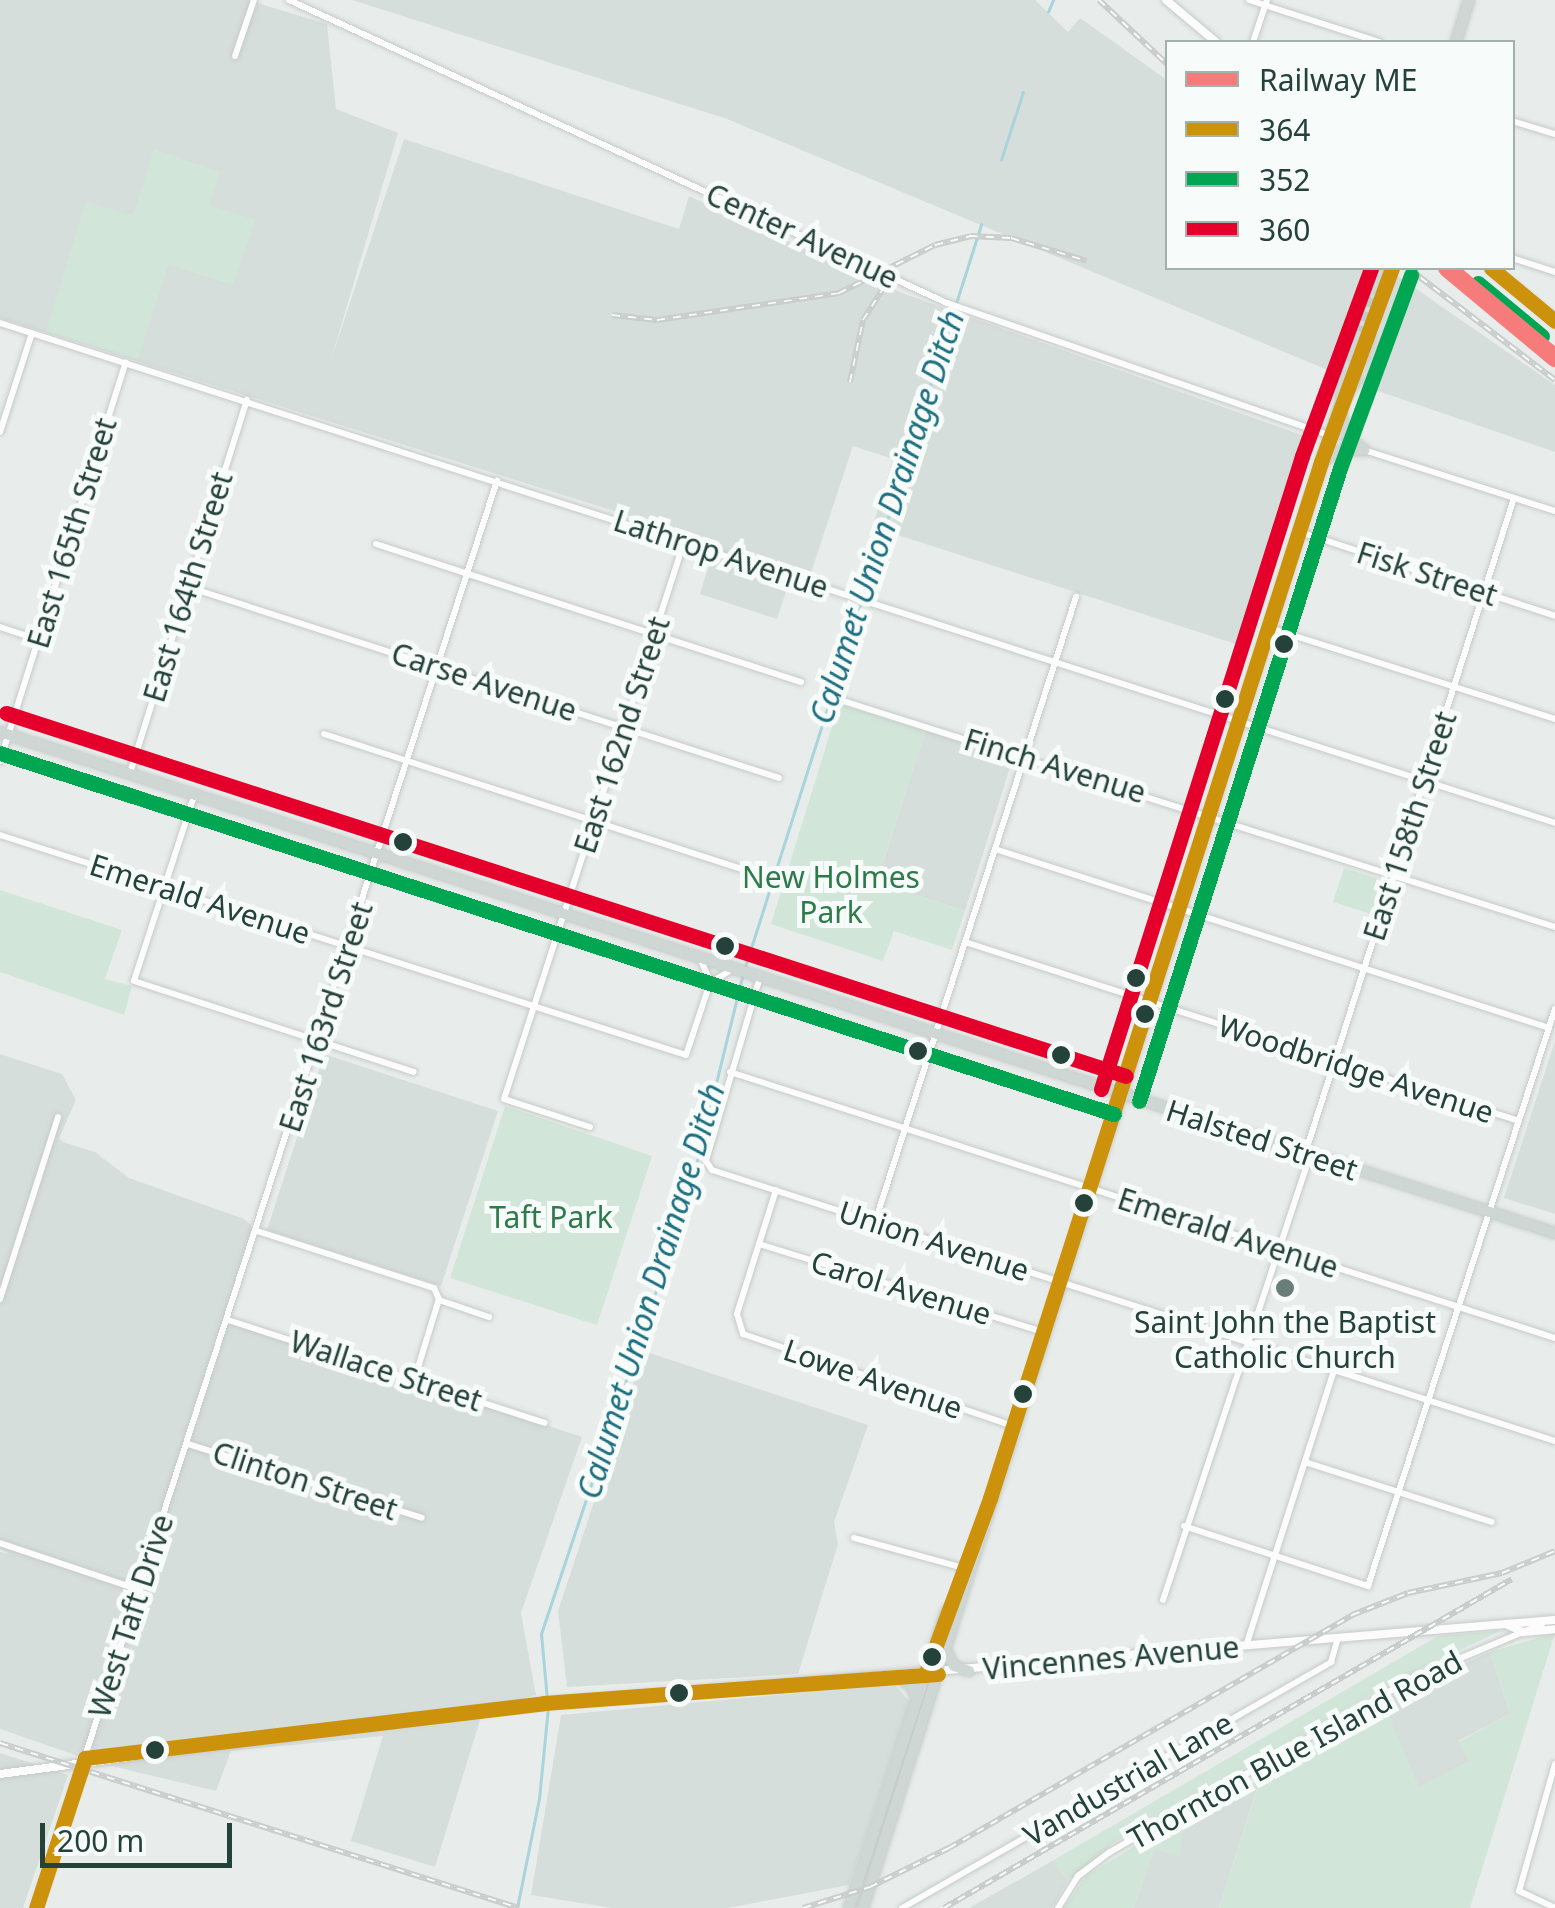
<!DOCTYPE html>
<style>
body{margin:0}
#map{position:relative;width:1555px;height:1908px;overflow:hidden;background:#e8edeb;font-family:"Noto Sans",sans-serif}
div>[style]{position:absolute}
[style*='--x']{left:calc(var(--x)*1px);top:calc(var(--y)*1px);width:calc(var(--w)*1px);rotate:calc(var(--a)*1deg)}
.built>*{inset:0;background:#d6dedb}
.green>*{inset:0;background:#d1e6d8}
.stream>*{height:2.5px;margin:-1.25px;padding:0 1.25px;transform-origin:1.25px;border-radius:1.25px;background:#a9d4db}
.primary-tunnel>*{height:10px;margin-top:-5px;transform-origin:0;background:repeating-linear-gradient(90deg,#c1cbc8 0 10px,transparent 0 15px)}
.roads{filter:drop-shadow(0 0 2px #c5cac8) drop-shadow(0 0 2px #c5cac8)}
.minor>*{height:6px;margin:-3px;padding:0 3px;transform-origin:3px;border-radius:3px;background:#fcfcfc}
.tertiary>*{height:8px;margin:-4px;padding:0 4px;transform-origin:4px;border-radius:4px;background:#fcfcfc}
.primary>*{height:10px;margin:-5px;padding:0 5px;transform-origin:5px;border-radius:5px;background:#cfd7d5}
.rail>*{height:6px;margin-top:-3px;transform-origin:0;background:repeating-linear-gradient(90deg,#f7fbf9 0 8px,#c9cdcc 0 16px);box-sizing:border-box;border-block:2px solid #c9cdcc}
.bus-1>*{height:15px;margin:-7.5px;padding:0 7.5px;transform-origin:7.5px;border-radius:7.5px;background:#cd920c}
.bus-2>*{height:15px;margin:-7.5px;padding:0 7.5px;transform-origin:7.5px;border-radius:7.5px;background:#00a651}
.bus-3>*{height:15px;margin:-7.5px;padding:0 7.5px;transform-origin:7.5px;border-radius:7.5px;background:#e4002b}
.rail-1>*{height:18px;margin:-9px;padding:0 9px;transform-origin:9px;border-radius:9px;background:#f67b7b}
.dots>*{width:28px;height:28px;translate:-50% -50%;box-sizing:border-box;border:5px solid #f7fbf9;border-radius:50%}
span{translate:-50% -50%;white-space:nowrap;text-align:center;line-height:1.15;-webkit-text-stroke:10px #f7fbf9;paint-order:stroke}
.street-label{font-size:30px;color:#24423a}
.park-label{font-size:30px;color:#2d7a4b}
.poi-label{font-size:30px;color:#24423a}
.water-label{font-size:32px;color:#1c6f80;font-style:italic}
.legend{position:absolute;left:1165px;top:40px;width:350px;height:230px;box-sizing:border-box;background:#f7fbf9;border:2px solid #a3b1ad;margin:0;padding:12px 18px;list-style:none;font-size:30px;color:#24423a}
.legend li{display:flex;align-items:center;gap:20px;height:50px}
.legend b{width:50px;border:2px solid #a3b1ad}
.scale{position:absolute;left:40px;top:1823px;width:192px;height:45px;box-sizing:border-box;border:5px solid #24423a;border-top:0;padding-left:12px;font-size:30px;line-height:35px;white-space:nowrap;color:#24423a;-webkit-text-stroke:8px #f7fbf9;paint-order:stroke}
</style>
<div id="map">
<div class="built">
<div style="clip-path:polygon(0 0,247px 0,327px 24px,336px 109px,398px 133px,331px 360px,404px 139px,679px 229px,689px 196px,902px 293px,1310px 438px,1242px 646px,898px 535px,875px 519px,893px 459px,853px 446px,811px 573px,794px 568px,777px 619px,700px 594px,716px 543px,0 318px)"></div>
<div style="clip-path:polygon(352px 0,1035px 0,1068px 32px,1080px 18px,1167px 80px,1168px 268px,1386px 268px,1555px 385px,1555px 452px,1378px 391px,727px 119px)"></div>
<div style="clip-path:polygon(925px 731px,1013px 758px,965px 911px,877px 882px)"></div>
<div style="clip-path:polygon(1555px 1041px,1555px 1214px,1504px 1198px)"></div>
<div style="clip-path:polygon(0 1054px,62px 1074px,76px 1100px,59px 1138px,63px 1142px,95px 1152px,129px 1178px,244px 1219px,257px 1231px,228px 1319px,582px 1437px,521px 1613px,536px 1695px,483px 1710px,435px 1867px,351px 1841px,383px 1736px,231px 1751px,216px 1791px,95px 1762px,0 1729px,0 1552px,10px 1554px,0 1549px)"></div>
<div style="clip-path:polygon(324px 1054px,498px 1111px,441px 1286px,267px 1230px)"></div>
<div style="clip-path:polygon(644px 1351px,868px 1425px,834px 1522px,838px 1544px,798px 1674px,567px 1687px,558px 1611px)"></div>
<div style="clip-path:polygon(1490px 1652px,1510px 1714px,1458px 1741px,1470px 1761px,1418px 1788px,1382px 1701px)"></div>
<div style="clip-path:polygon(894px 1684px,910px 1702px,849px 1885px,728px 1908px,612px 1908px,531px 1895px,561px 1715px)"></div>
<div style="clip-path:polygon(0 1753px,68px 1775px,23px 1908px,0 1908px)"></div>
<div style="clip-path:polygon(1248px 1786px,1257px 1789px,1219px 1908px,1134px 1908px,1154px 1849px,1178px 1855px,1183px 1828px)"></div>
<div style="clip-path:polygon(1052px 1861px,1068px 1880px,1052px 1908px,969px 1908px)"></div>
</div>
<div class="green">
<div style="clip-path:polygon(154px 149px,220px 172px,209px 205px,255px 220px,233px 285px,168px 265px,138px 359px,46px 332px,86px 201px,133px 216px)"></div>
<div style="clip-path:polygon(839px 704px,925px 731px,877px 882px,965px 911px,952px 950px,894px 931px,883px 961px,771px 924px)"></div>
<div style="clip-path:polygon(1344px 868px,1382px 880px,1371px 914px,1333px 902px)"></div>
<div style="clip-path:polygon(0 890px,122px 930px,105px 979px,132px 986px,124px 1015px,0 972px)"></div>
<div style="clip-path:polygon(505px 1106px,652px 1156px,597px 1325px,450px 1278px)"></div>
<div style="clip-path:polygon(1500px 1631px,1393px 1682px,1113px 1843px,1068px 1880px,1052px 1861px,1438px 1636px)"></div>
<div style="clip-path:polygon(1555px 1633px,1470px 1908px,1219px 1908px,1257px 1790px,1248px 1786px,1382px 1701px,1419px 1787px,1469px 1761px,1458px 1742px,1510px 1714px,1490px 1652px)"></div>
<div style="clip-path:polygon(1185px 1815px,1179px 1856px,1154px 1850px,1134px 1908px,1064px 1908px,1086px 1876px)"></div>
</div>
<div class="stream">
<div style="--x:1048;--y:12;--w:13;--a:-67"></div>
<div style="--x:1001;--y:160;--w:71;--a:-72.1"></div>
<div style="--x:745;--y:967;--w:779;--a:-72.36"></div>
<div style="--x:547;--y:1700;--w:66;--a:-95.2"></div>
<div style="--x:541;--y:1634;--w:473;--a:-71.5"></div>
<div style="--x:691;--y:1185;--w:217;--a:-76.2"></div>
<div style="--x:517;--y:1908;--w:111;--a:-78.6"></div>
<div style="--x:539;--y:1799;--w:91;--a:-84.4"></div>
</div>
<div class="primary-tunnel">
<div style="--x:1357;--y:335;--w:49;--a:-72.3"></div>
<div style="--x:1369;--y:338;--w:48;--a:-71.9"></div>
</div>
<div class="roads">
<div class="minor">
<div style="--x:289;--y:0;--w:724;--a:24.73"></div>
<div style="--x:947;--y:303;--w:405;--a:19.1"></div>
<div style="--x:1249;--y:0;--w:137;--a:17.9"></div>
<div style="--x:1253;--y:42;--w:44;--a:-71.6"></div>
<div style="--x:235;--y:56;--w:59;--a:-71.3"></div>
<div style="--x:1512;--y:121;--w:45;--a:16.8"></div>
<div style="--x:1512;--y:258;--w:45;--a:18"></div>
<div style="--x:0;--y:323;--w:1633;--a:17.82"></div>
<div style="--x:0;--y:432;--w:104;--a:-72.1"></div>
<div style="--x:1364;--y:450;--w:201;--a:17.7"></div>
<div style="--x:1300;--y:532;--w:268;--a:18.2"></div>
<div style="--x:376;--y:544;--w:447;--a:18"></div>
<div style="--x:188;--y:587;--w:621;--a:17.91"></div>
<div style="--x:0;--y:627;--w:41;--a:18.4"></div>
<div style="--x:1270;--y:628;--w:299;--a:17.7"></div>
<div style="--x:840;--y:700;--w:750;--a:17.61"></div>
<div style="--x:324;--y:734;--w:445;--a:17.9"></div>
<div style="--x:0;--y:761;--w:418;--a:-72.5"></div>
<div style="--x:130;--y:773;--w:391;--a:-72.6"></div>
<div style="--x:194;--y:796;--w:194;--a:108"></div>
<div style="--x:134;--y:981;--w:294;--a:18"></div>
<div style="--x:0;--y:835;--w:720;--a:17.78"></div>
<div style="--x:686;--y:1055;--w:76;--a:-71.6"></div>
<div style="--x:710;--y:983;--w:26;--a:-32"></div>
<div style="--x:995;--y:849;--w:582;--a:17.91"></div>
<div style="--x:558;--y:934;--w:160;--a:17.9"></div>
<div style="--x:965;--y:942;--w:582;--a:17.91"></div>
<div style="--x:700;--y:958;--w:25;--a:67"></div>
<div style="--x:760;--y:977;--w:192;--a:106.4"></div>
<div style="--x:706;--y:1161;--w:11;--a:56"></div>
<div style="--x:712;--y:1170;--w:885;--a:17.82"></div>
<div style="--x:753;--y:997;--w:185;--a:17.9"></div>
<div style="--x:730;--y:1072;--w:867;--a:17.87"></div>
<div style="--x:590;--y:1127;--w:90;--a:-162"></div>
<div style="--x:504;--y:1099;--w:585;--a:-72.09"></div>
<div style="--x:1305;--y:1154;--w:688;--a:-72.33"></div>
<div style="--x:776;--y:1190;--w:130;--a:107.5"></div>
<div style="--x:737;--y:1314;--w:21;--a:73"></div>
<div style="--x:743;--y:1334;--w:285;--a:18.8"></div>
<div style="--x:875;--y:1222;--w:657;--a:-72.17"></div>
<div style="--x:257;--y:1231;--w:186;--a:17.9"></div>
<div style="--x:434;--y:1288;--w:12;--a:66"></div>
<div style="--x:439;--y:1299;--w:86;--a:107"></div>
<div style="--x:759;--y:1244;--w:297;--a:17.2"></div>
<div style="--x:0;--y:1299;--w:191;--a:-72.3"></div>
<div style="--x:439;--y:1300;--w:53;--a:18.8"></div>
<div style="--x:228;--y:1320;--w:333;--a:18"></div>
<div style="--x:188;--y:1444;--w:245;--a:17.5"></div>
<div style="--x:1305;--y:1462;--w:196;--a:17.8"></div>
<div style="--x:1184;--y:1526;--w:194;--a:18.1"></div>
<div style="--x:1368;--y:1586;--w:607;--a:-72.04"></div>
<div style="--x:854;--y:1538;--w:117;--a:15.3"></div>
<div style="--x:0;--y:1543;--w:148;--a:18.6"></div>
<div style="--x:1163;--y:1600;--w:468;--a:-71.7"></div>
<div style="--x:1246;--y:1646;--w:290;--a:-72.3"></div>
<div style="--x:1555;--y:1764;--w:132;--a:105.8"></div>
<div style="--x:1519;--y:1891;--w:40;--a:25"></div>
<div style="--x:36;--y:1908;--w:1500;--a:-72.1"></div>
<div style="--x:902;--y:1908;--w:495;--a:-29.8"></div>
<div style="--x:1331;--y:1662;--w:25;--a:-74"></div>
<div style="--x:1058;--y:1908;--w:38;--a:-58"></div>
<div style="--x:1078;--y:1876;--w:40;--a:-37"></div>
<div style="--x:1110;--y:1852;--w:347;--a:-29.9"></div>
<div style="--x:1411;--y:1679;--w:142;--a:-22.8"></div>
</div>
<div class="tertiary">
<div style="--x:1166;--y:0;--w:65;--a:40"></div>
<div style="--x:1491;--y:268;--w:83;--a:39.6"></div>
<div style="--x:1506;--y:1624;--w:19;--a:25"></div>
<div style="--x:1523;--y:1632;--w:32;--a:-5"></div>
<div style="--x:0;--y:1774;--w:549;--a:-7.44"></div>
<div style="--x:544;--y:1703;--w:1014;--a:-4.69"></div>
</div>
<div class="primary">
<div style="--x:1456;--y:42;--w:44;--a:-72.8"></div>
<div style="--x:1372;--y:288;--w:21;--a:-73"></div>
<div style="--x:1384;--y:292;--w:25;--a:-72"></div>
<div style="--x:1350;--y:355;--w:21;--a:-71"></div>
<div style="--x:1363;--y:359;--w:22;--a:-74"></div>
<div style="--x:1343;--y:400;--w:23;--a:-56"></div>
<div style="--x:1341;--y:411;--w:25;--a:81"></div>
<div style="--x:1345;--y:436;--w:24;--a:36"></div>
<div style="--x:1322;--y:461;--w:24;--a:-28"></div>
<div style="--x:1343;--y:450;--w:19;--a:0"></div>
<div style="--x:0;--y:732;--w:1634;--a:17.86"></div>
<div style="--x:946;--y:1651;--w:17;--a:62"></div>
<div style="--x:954;--y:1666;--w:16;--a:18"></div>
<div style="--x:897;--y:1677;--w:17;--a:31"></div>
<div style="--x:912;--y:1686;--w:15;--a:70"></div>
<div style="--x:849;--y:1908;--w:311;--a:-71.9"></div>
<div style="--x:946;--y:1612;--w:9;--a:-27"></div>
<div style="--x:863;--y:1908;--w:1577;--a:-72.39"></div>
<div style="--x:1340;--y:405;--w:28;--a:-84"></div>
</div>
</div>
<div class="rail">
<div style="--x:1099;--y:0;--w:95;--a:43.3"></div>
<div style="--x:1408;--y:268;--w:185;--a:37.3"></div>
<div style="--x:612;--y:315;--w:45;--a:6.3"></div>
<div style="--x:657;--y:320;--w:184;--a:-8.4"></div>
<div style="--x:839;--y:293;--w:107;--a:-26.6"></div>
<div style="--x:935;--y:245;--w:36;--a:-14"></div>
<div style="--x:970;--y:236;--w:41;--a:2.8"></div>
<div style="--x:1011;--y:238;--w:79;--a:16.8"></div>
<div style="--x:850;--y:382;--w:63;--a:-78.2"></div>
<div style="--x:863;--y:320;--w:56;--a:-57.4"></div>
<div style="--x:0;--y:1743;--w:545;--a:17.64"></div>
<div style="--x:803;--y:1908;--w:70;--a:-17.4"></div>
<div style="--x:870;--y:1887;--w:88;--a:-26.3"></div>
<div style="--x:949;--y:1848;--w:466;--a:-30"></div>
<div style="--x:1352;--y:1615;--w:60;--a:-21.4"></div>
<div style="--x:1408;--y:1593;--w:96;--a:-12"></div>
<div style="--x:1502;--y:1573;--w:57;--a:-22.5"></div>
<div style="--x:944;--y:1908;--w:656;--a:-30.08"></div>
</div>
<div class="bus-1">
<div style="--x:1491;--y:268;--w:83;--a:39.6"></div>
<div style="--x:925;--y:1675;--w:189;--a:-69.8"></div>
<div style="--x:990;--y:1498;--w:1088;--a:-72.28"></div>
<div style="--x:1321;--y:462;--w:207;--a:-69.9"></div>
<div style="--x:85;--y:1758;--w:462;--a:-6.8"></div>
<div style="--x:544;--y:1703;--w:395;--a:-4.2"></div>
<div style="--x:36;--y:1908;--w:158;--a:-71.9"></div>
</div>
<div class="bus-2">
<div style="--x:1478;--y:283;--w:83;--a:39.6"></div>
<div style="--x:0;--y:753;--w:1171;--a:17.96"></div>
<div style="--x:1139;--y:1101;--w:664;--a:-72.38"></div>
<div style="--x:1340;--y:468;--w:206;--a:-69.8"></div>
</div>
<div class="bus-3">
<div style="--x:6;--y:713;--w:1177;--a:17.96"></div>
<div style="--x:1101;--y:1089;--w:664;--a:-72.38"></div>
<div style="--x:1302;--y:456;--w:200;--a:-69.8"></div>
</div>
<div class="rail-1">
<div style="--x:1447;--y:268;--w:141;--a:39.8"></div>
</div>
<div class="dots">
<div style="left:1284px;top:644px;background:#24423a"></div>
<div style="left:1225px;top:699px;background:#24423a"></div>
<div style="left:403px;top:842px;background:#24423a"></div>
<div style="left:725px;top:946px;background:#24423a"></div>
<div style="left:1136px;top:978px;background:#24423a"></div>
<div style="left:1145px;top:1014px;background:#24423a"></div>
<div style="left:918px;top:1051px;background:#24423a"></div>
<div style="left:1061px;top:1055px;background:#24423a"></div>
<div style="left:1084px;top:1203px;background:#24423a"></div>
<div style="left:1285px;top:1288px;background:#697e78"></div>
<div style="left:1023px;top:1394px;background:#24423a"></div>
<div style="left:932px;top:1657px;background:#24423a"></div>
<div style="left:679px;top:1693px;background:#24423a"></div>
<div style="left:155px;top:1750px;background:#24423a"></div>
</div>
<div class="street-label">
<span style="left:802px;top:236px;rotate:25deg">Center Avenue</span>
<span style="left:72px;top:533px;rotate:-73deg">East 165th Street</span>
<span style="left:721px;top:554px;rotate:18deg">Lathrop Avenue</span>
<span style="left:1427px;top:574px;rotate:18deg">Fisk Street</span>
<span style="left:188px;top:587px;rotate:-73deg">East 164th Street</span>
<span style="left:484px;top:682px;rotate:18deg">Carse Avenue</span>
<span style="left:622px;top:735px;rotate:-72deg">East 162nd Street</span>
<span style="left:1055px;top:766px;rotate:17deg">Finch Avenue</span>
<span style="left:1410px;top:826px;rotate:-72deg">East 158th Street</span>
<span style="left:200px;top:899px;rotate:18deg">Emerald Avenue</span>
<span style="left:326px;top:1017px;rotate:-72deg">East 163rd Street</span>
<span style="left:1356px;top:1069px;rotate:18deg">Woodbridge Avenue</span>
<span style="left:1262px;top:1140px;rotate:18deg">Halsted Street</span>
<span style="left:1228px;top:1233px;rotate:18deg">Emerald Avenue</span>
<span style="left:934px;top:1241px;rotate:18deg">Union Avenue</span>
<span style="left:901px;top:1288px;rotate:17deg">Carol Avenue</span>
<span style="left:386px;top:1371px;rotate:18deg">Wallace Street</span>
<span style="left:873px;top:1379px;rotate:19deg">Lowe Avenue</span>
<span style="left:305px;top:1481px;rotate:18deg">Clinton Street</span>
<span style="left:131px;top:1616px;rotate:-72deg">West Taft Drive</span>
<span style="left:1111px;top:1658px;rotate:-5deg">Vincennes Avenue</span>
<span style="left:1295px;top:1750px;rotate:-29deg">Thornton Blue Island Road</span>
<span style="left:1128px;top:1779px;rotate:-30deg">Vandustrial Lane</span>
</div>
<div class="park-label">
<span style="left:831px;top:894px">New Holmes<br>Park</span>
<span style="left:551px;top:1217px">Taft Park</span>
</div>
<div class="poi-label">
<span style="left:1285px;top:1339px">Saint John the Baptist<br>Catholic Church</span>
</div>
<div class="water-label">
<span style="left:887px;top:517px;rotate:-72deg">Calumet Union Drainage Ditch</span>
<span style="left:651px;top:1291px;rotate:-73deg">Calumet Union Drainage Ditch</span>
</div>
<ul class="legend">
<li><b style="height:12px;background:#f67b7b"></b>Railway ME</li>
<li><b style="height:12px;background:#cd920c"></b>364</li>
<li><b style="height:12px;background:#00a651"></b>352</li>
<li><b style="height:12px;background:#e4002b"></b>360</li>
</ul>
<div class="scale">200 m</div>
</div>
